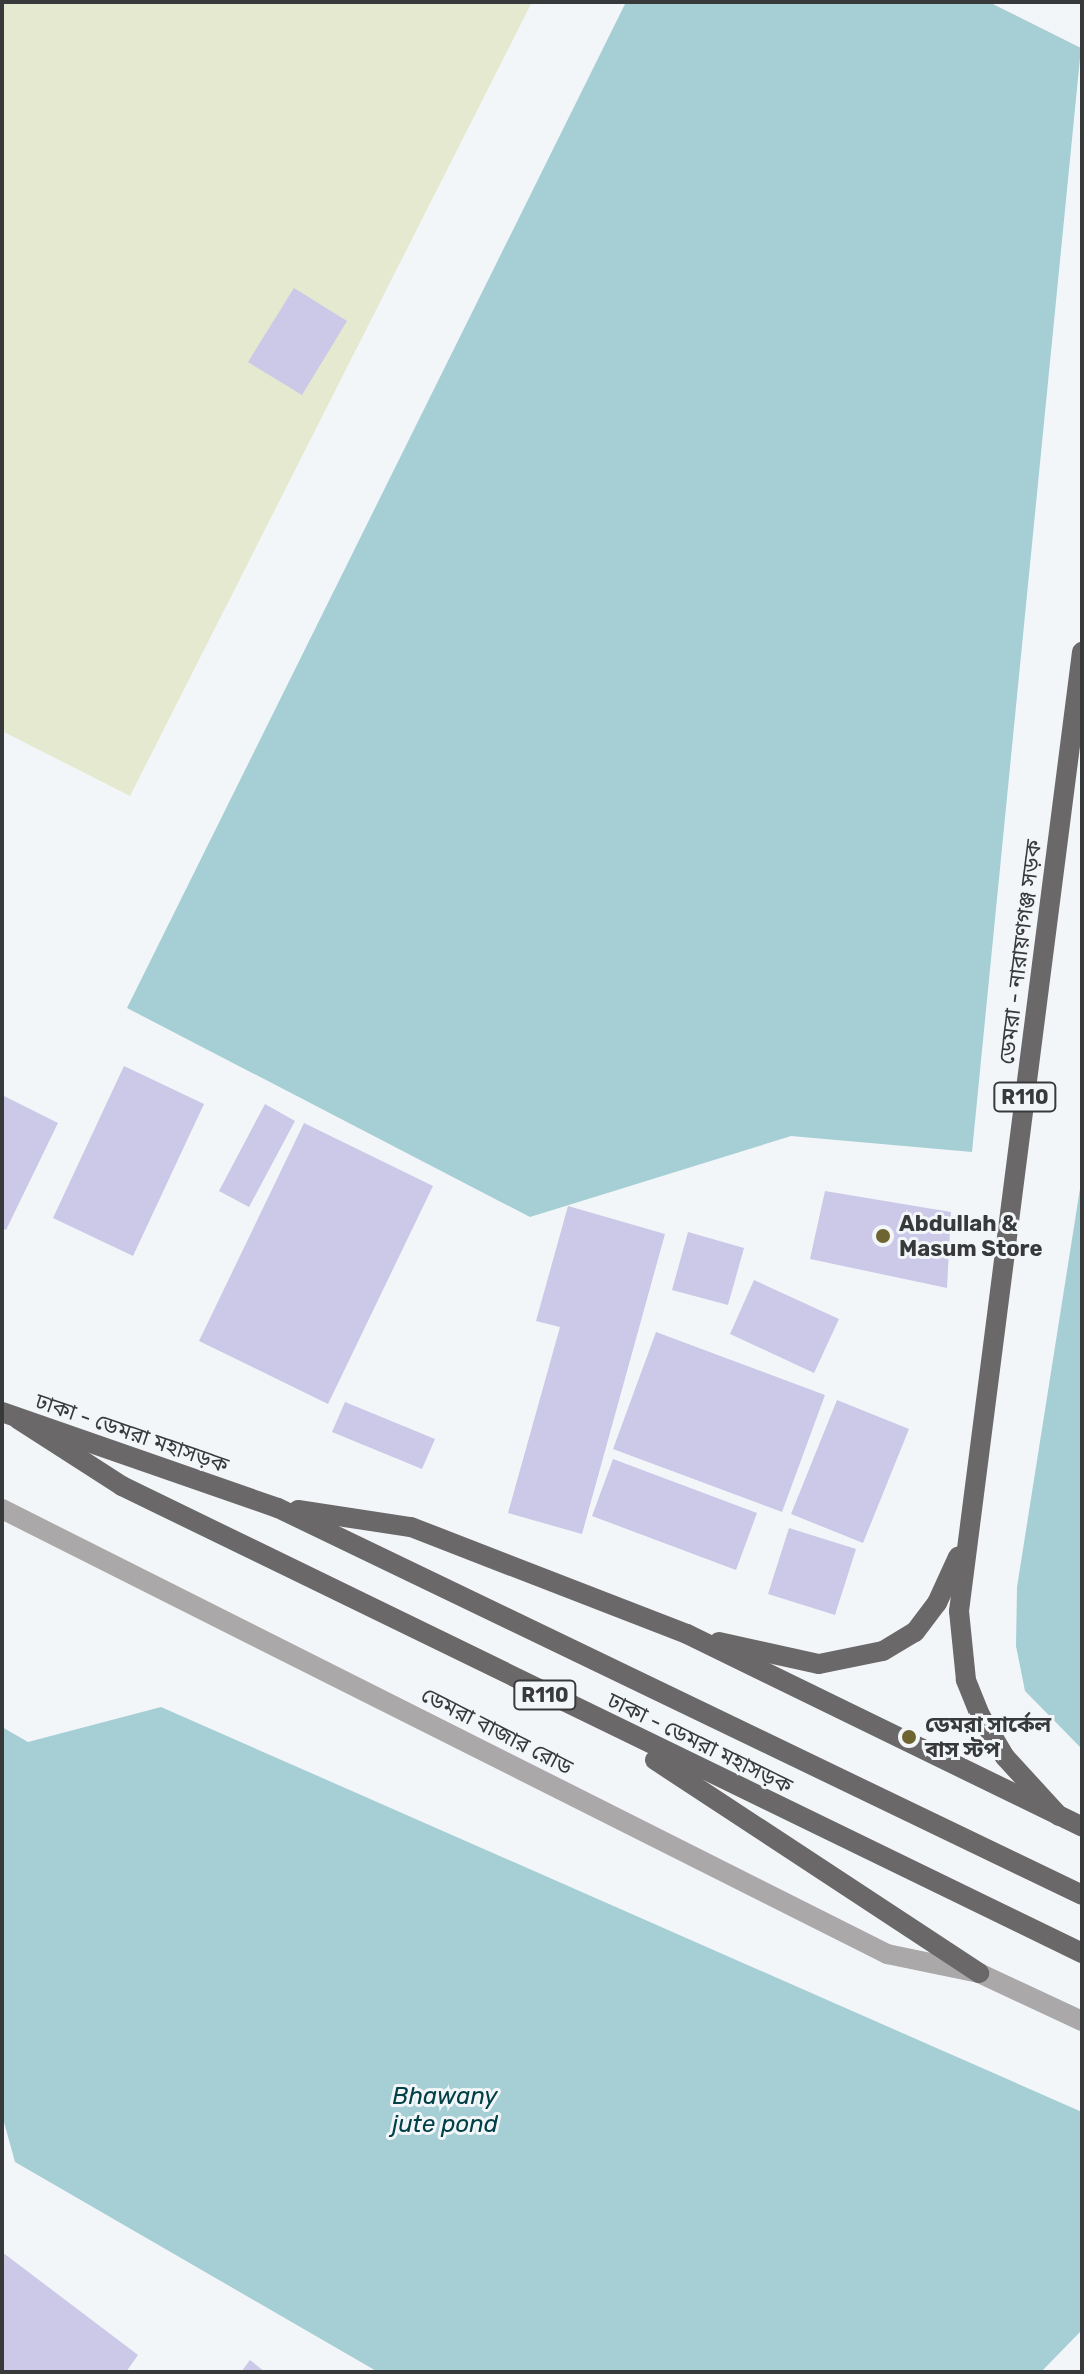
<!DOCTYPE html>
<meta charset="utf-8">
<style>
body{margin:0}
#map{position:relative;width:1084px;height:2374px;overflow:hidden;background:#f3f6f9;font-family:Rubik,"Noto Sans Bengali",sans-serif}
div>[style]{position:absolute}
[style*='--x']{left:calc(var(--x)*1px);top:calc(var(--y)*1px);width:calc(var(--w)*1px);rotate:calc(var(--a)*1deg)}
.green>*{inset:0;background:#e4e9d0}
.water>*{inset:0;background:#a6cfd5}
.building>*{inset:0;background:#cbc8e8}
.minor>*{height:20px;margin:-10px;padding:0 10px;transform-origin:10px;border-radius:10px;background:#aaa8a8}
.primary>*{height:20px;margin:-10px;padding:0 10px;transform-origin:10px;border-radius:10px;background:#6b6869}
.dots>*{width:22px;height:22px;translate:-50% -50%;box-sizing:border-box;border:4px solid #f3f6f9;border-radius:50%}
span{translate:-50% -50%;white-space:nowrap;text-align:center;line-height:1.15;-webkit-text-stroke:6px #f3f6f9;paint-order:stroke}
.shield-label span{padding:2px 6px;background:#f3f6f9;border:2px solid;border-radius:6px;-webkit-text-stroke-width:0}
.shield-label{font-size:20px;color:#38393a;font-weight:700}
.street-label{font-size:22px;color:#38393a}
.poi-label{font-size:22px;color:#38393a;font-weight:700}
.left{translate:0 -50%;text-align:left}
.water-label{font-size:24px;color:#004047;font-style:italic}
.frame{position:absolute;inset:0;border:4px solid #38393a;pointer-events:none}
</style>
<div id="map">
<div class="green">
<div style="clip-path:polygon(2px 2px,532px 2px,130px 796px,2px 731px)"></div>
</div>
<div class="water">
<div style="clip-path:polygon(626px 2px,989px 2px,1081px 48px,972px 1152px,791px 1136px,530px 1217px,127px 1008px)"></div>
<div style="clip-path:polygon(1082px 1176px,1082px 1749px,1025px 1691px,1016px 1646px,1017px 1587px)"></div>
<div style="clip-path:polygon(161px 1707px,1082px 2112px,1082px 2330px,1041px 2372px,378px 2372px,15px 2162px,2px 2115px,2px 1727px,28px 1742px)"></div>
</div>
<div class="building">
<div style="clip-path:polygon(294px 288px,347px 321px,302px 395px,248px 362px)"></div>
<div style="clip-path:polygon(124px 1066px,204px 1104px,133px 1256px,53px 1218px)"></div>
<div style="clip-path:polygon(2px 1095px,58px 1123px,6px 1230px,2px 1228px)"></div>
<div style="clip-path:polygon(265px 1104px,295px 1121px,249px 1207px,219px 1191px)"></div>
<div style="clip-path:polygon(304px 1123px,433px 1186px,328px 1404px,199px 1341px)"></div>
<div style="clip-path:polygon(825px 1191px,951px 1212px,947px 1288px,810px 1259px)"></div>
<div style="clip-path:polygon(568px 1206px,665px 1234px,582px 1534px,508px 1513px,560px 1327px,536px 1321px)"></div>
<div style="clip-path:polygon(688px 1232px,744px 1248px,728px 1305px,672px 1290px)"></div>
<div style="clip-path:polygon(754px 1280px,839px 1319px,814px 1373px,730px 1334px)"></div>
<div style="clip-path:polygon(656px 1332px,825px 1395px,782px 1512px,613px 1449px)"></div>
<div style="clip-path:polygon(837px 1400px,909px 1429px,863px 1543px,791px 1514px)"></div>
<div style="clip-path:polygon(345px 1402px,435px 1439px,422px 1469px,332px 1432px)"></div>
<div style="clip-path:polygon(613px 1459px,757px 1513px,736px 1570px,592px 1516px)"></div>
<div style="clip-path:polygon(789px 1528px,856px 1549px,835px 1615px,768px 1594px)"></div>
<div style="clip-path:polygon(2px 2252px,138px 2355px,126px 2372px,2px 2372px)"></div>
<div style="clip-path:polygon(250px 2360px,265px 2372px,241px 2372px)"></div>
</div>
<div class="minor">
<div style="--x:2;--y:1509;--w:991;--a:26.69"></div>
<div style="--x:887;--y:1954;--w:94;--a:11.7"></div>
<div style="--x:979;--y:1973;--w:114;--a:25"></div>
</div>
<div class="primary">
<div style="--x:2;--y:1412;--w:292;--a:19.2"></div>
<div style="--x:278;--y:1508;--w:892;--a:25.7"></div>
<div style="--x:18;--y:1419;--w:124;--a:32.8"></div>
<div style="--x:122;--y:1486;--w:1068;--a:25.94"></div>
<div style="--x:298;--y:1510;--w:114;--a:8.6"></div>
<div style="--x:411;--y:1527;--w:296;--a:21.2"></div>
<div style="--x:687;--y:1634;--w:440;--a:26"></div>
<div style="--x:719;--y:1642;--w:102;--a:12.4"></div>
<div style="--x:819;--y:1664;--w:65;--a:-11.5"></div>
<div style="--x:883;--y:1651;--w:37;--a:-31"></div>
<div style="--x:915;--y:1632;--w:36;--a:-53"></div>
<div style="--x:937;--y:1603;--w:51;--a:-65.5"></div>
<div style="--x:655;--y:1760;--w:388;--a:33.3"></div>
<div style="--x:1059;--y:1816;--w:80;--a:-132.5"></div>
<div style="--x:1005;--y:1757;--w:49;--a:-120.8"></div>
<div style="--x:980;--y:1715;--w:38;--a:-112"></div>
<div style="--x:966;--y:1680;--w:69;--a:-95.8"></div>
<div style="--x:959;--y:1611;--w:967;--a:-82.69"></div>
</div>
<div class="dots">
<div style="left:883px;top:1236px;background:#6e6431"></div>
<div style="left:909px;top:1737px;background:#6e6431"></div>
</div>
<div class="shield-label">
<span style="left:1025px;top:1097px">R110</span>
<span style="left:545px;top:1695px">R110</span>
</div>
<div class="street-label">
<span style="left:1020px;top:952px;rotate:-83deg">ডেমরা - নারায়ণগঞ্জ সড়ক</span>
<span style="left:132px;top:1433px;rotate:19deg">ঢাকা - ডেমরা মহাসড়ক</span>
<span style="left:497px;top:1731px;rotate:27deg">ডেমরা বাজার রোড</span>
<span style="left:700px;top:1743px;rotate:26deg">ঢাকা - ডেমরা মহাসড়ক</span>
</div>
<div class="poi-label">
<span class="left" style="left:899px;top:1236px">Abdullah &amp;<br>Masum Store</span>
<span class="left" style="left:925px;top:1737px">ডেমরা সার্কেল<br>বাস স্টপ</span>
</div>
<div class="water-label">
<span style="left:445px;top:2111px">Bhawany<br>jute pond</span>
</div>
<div class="frame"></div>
</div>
